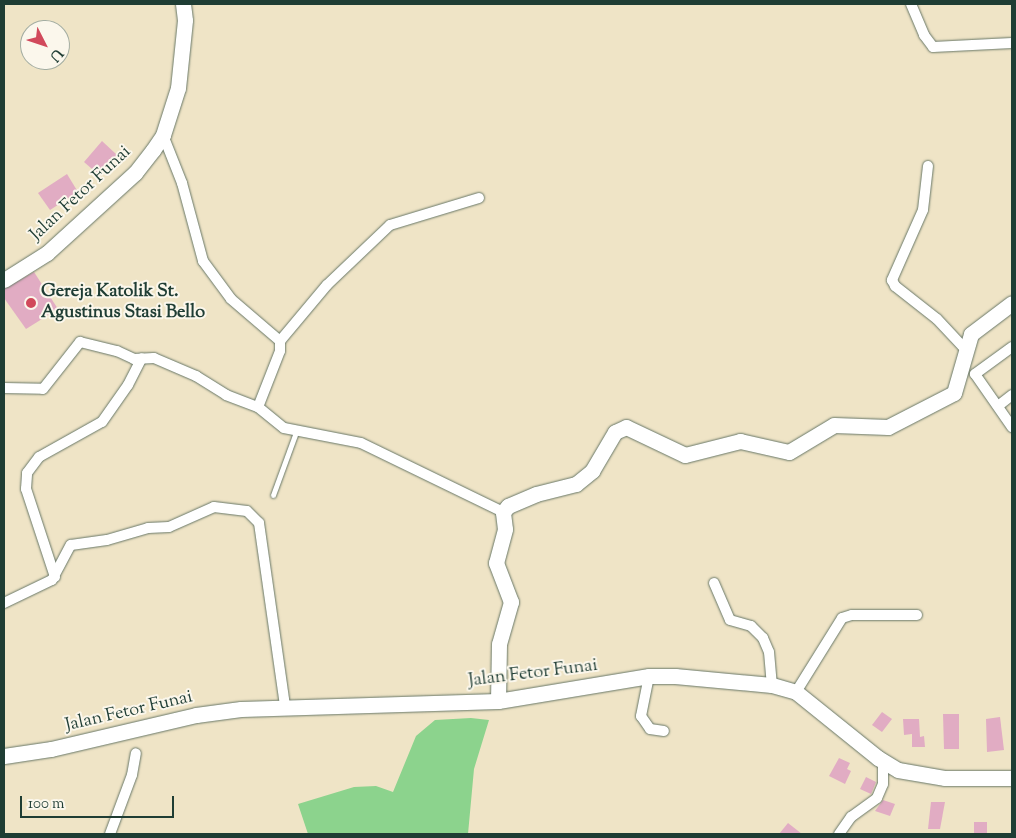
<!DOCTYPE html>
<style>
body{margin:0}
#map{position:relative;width:1016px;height:838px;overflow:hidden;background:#efe4c6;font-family:"Sorts Mill Goudy",serif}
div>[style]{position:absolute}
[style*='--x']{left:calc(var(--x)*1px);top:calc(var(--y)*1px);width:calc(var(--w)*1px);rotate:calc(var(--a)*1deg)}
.green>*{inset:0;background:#8cd38d}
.building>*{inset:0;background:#e1acc3}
.roads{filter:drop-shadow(0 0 1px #687767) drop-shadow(0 0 1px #687767)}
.lane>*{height:5px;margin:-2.5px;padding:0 2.5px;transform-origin:2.5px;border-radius:2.5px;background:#fff}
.street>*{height:10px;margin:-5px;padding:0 5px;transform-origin:5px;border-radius:5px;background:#fff}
.secondary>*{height:15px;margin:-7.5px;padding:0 7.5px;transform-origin:7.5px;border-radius:7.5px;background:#fff}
.dots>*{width:14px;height:14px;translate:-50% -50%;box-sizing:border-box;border:2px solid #fbf7ec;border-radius:50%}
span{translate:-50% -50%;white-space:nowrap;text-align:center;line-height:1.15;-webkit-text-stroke:4px #fbf7ec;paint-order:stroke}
.street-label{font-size:18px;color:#1f3d34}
.poi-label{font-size:18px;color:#1f3d34;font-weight:700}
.left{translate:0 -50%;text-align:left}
.frame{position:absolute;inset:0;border:5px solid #1f3d34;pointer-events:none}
.north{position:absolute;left:20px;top:20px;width:50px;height:50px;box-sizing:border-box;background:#fbf7ec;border:1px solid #a3ada2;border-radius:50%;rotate:131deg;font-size:14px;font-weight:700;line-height:20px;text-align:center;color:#1f3d34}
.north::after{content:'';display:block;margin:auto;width:18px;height:22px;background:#d1495b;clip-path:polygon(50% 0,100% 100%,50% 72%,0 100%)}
.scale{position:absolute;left:20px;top:796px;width:154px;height:22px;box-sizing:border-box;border:2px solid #1f3d34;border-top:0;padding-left:6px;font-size:15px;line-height:18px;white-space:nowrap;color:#1f3d34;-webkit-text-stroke:4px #fbf7ec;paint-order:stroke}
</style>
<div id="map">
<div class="green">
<div style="clip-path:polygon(471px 718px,489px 720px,474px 769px,468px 834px,308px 834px,298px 804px,354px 787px,376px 786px,393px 792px,416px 736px,435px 720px)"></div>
</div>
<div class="building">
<div style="clip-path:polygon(102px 141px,117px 155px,99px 175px,84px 162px)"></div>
<div style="clip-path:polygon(67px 174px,78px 192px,50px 210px,38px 193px)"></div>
<div style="clip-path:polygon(34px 272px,58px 309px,26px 329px,4px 298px,4px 289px)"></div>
<div style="clip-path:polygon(882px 712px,892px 719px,882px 732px,872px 725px)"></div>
<div style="clip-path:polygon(943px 714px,959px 714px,959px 749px,944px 749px)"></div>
<div style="clip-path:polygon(1000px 717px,1004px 750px,987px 752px,986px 719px)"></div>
<div style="clip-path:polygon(903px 719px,919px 719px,920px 737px,924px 736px,925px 747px,912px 747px,912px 734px,904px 735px)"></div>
<div style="clip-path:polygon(839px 758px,850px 763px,847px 769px,851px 771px,845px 784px,829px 776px)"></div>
<div style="clip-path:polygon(866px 777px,876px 782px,871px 794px,860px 789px)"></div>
<div style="clip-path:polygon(883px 800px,895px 804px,890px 816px,875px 811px)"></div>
<div style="clip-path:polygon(931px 802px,945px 802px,940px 829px,928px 829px)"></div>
<div style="clip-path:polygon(974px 822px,987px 822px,987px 834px,974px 834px)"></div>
<div style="clip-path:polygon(788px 823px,802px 834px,779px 834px)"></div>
</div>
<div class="roads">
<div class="lane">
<div style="--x:273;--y:495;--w:67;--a:-69.9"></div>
</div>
<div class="street">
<div style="--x:911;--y:4;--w:34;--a:67"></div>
<div style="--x:924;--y:35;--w:15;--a:53"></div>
<div style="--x:933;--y:47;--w:79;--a:-2.9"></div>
<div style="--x:163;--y:135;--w:52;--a:68.4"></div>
<div style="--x:182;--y:183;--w:81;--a:74.9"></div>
<div style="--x:203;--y:261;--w:47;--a:53.6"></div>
<div style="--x:231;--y:299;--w:65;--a:40.6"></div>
<div style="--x:280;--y:341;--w:10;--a:90"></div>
<div style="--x:280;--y:351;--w:60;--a:111.4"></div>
<div style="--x:928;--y:166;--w:44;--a:96.5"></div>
<div style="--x:923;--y:210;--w:77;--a:113.9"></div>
<div style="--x:892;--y:280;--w:7;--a:63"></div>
<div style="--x:895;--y:286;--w:53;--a:38.2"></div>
<div style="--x:937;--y:319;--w:45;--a:46.8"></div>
<div style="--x:280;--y:341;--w:73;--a:-50"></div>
<div style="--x:327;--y:285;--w:87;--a:-43.6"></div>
<div style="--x:390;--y:225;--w:93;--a:-16.9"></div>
<div style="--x:1012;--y:347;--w:46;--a:143.9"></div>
<div style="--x:975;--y:374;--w:65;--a:55.1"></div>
<div style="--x:4;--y:388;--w:39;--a:1"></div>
<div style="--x:43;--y:389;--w:60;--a:-51.8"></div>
<div style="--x:80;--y:342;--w:38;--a:14"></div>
<div style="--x:117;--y:351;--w:19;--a:25"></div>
<div style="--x:134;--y:359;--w:20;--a:-3"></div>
<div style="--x:154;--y:358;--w:46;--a:23.2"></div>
<div style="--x:196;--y:376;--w:36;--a:32"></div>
<div style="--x:226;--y:395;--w:34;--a:21"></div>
<div style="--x:258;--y:407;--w:33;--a:39"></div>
<div style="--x:284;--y:428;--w:78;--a:11"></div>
<div style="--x:361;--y:443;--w:158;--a:25.9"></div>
<div style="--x:998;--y:406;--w:18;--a:-38"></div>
<div style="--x:55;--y:577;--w:93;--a:-108.2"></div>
<div style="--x:26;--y:489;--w:16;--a:-86"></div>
<div style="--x:27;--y:473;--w:20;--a:-53"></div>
<div style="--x:39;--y:457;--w:72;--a:-29.1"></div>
<div style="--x:102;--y:422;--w:45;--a:-54.9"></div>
<div style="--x:128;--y:385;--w:30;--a:-63"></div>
<div style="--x:714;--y:583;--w:40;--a:66.6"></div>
<div style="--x:730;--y:620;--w:22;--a:16"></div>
<div style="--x:751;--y:626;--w:17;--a:45"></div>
<div style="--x:763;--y:638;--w:15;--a:67"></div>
<div style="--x:769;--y:652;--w:33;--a:85"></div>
<div style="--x:4;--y:603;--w:53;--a:-25.6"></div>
<div style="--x:52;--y:580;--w:40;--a:-62"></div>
<div style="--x:71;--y:545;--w:36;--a:-8"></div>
<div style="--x:107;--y:540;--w:43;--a:-16.3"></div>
<div style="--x:148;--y:528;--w:21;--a:-3"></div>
<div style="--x:169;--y:527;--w:49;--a:-24"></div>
<div style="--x:214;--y:507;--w:33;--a:7"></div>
<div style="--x:247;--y:511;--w:17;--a:45"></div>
<div style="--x:259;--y:523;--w:185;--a:81.9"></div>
<div style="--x:649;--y:676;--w:41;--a:101.3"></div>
<div style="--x:641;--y:716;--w:16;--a:55"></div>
<div style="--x:650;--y:729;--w:14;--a:8"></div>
<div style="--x:796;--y:692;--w:87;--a:-58.1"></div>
<div style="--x:842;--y:618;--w:10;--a:-17"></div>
<div style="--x:852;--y:615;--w:65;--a:0"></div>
<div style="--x:110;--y:834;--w:63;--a:-69.6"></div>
<div style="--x:132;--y:775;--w:22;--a:-80"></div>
<div style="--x:839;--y:834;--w:21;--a:-55"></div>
<div style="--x:851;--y:817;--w:32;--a:-36"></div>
<div style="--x:877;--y:798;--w:15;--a:-67"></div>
<div style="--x:883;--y:784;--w:23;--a:-90"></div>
</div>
<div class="secondary">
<div style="--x:4;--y:280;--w:51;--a:-32.1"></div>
<div style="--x:47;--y:253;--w:119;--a:-42.3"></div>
<div style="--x:135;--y:173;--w:29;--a:-52"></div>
<div style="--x:153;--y:150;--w:18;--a:-56"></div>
<div style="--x:163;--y:135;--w:49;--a:-72.3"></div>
<div style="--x:178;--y:88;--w:68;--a:-84.1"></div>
<div style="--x:185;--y:20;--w:16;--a:-97"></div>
<div style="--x:498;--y:701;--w:57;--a:-89"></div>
<div style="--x:499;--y:644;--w:44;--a:-74.1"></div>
<div style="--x:511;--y:602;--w:42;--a:-111"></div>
<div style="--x:496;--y:563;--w:35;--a:-75"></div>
<div style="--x:505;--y:529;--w:17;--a:-97"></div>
<div style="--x:503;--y:512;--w:8;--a:-50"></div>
<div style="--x:508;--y:506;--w:30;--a:-23"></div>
<div style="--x:536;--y:494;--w:41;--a:-14"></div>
<div style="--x:576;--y:484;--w:21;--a:-39"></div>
<div style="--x:592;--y:471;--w:45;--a:-59.5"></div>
<div style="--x:615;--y:432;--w:12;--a:-24"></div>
<div style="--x:626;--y:427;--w:65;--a:25.4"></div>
<div style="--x:685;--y:455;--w:57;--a:-14.3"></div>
<div style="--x:740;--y:441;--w:50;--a:12.7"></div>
<div style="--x:789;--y:452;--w:52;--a:-31"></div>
<div style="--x:834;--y:425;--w:54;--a:2.1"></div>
<div style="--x:888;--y:427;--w:74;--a:-27.3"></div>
<div style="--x:954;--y:393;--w:61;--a:-73.9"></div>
<div style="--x:971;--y:334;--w:51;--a:-37.1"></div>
<div style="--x:4;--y:756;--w:48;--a:-8.5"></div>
<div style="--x:51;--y:749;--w:149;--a:-13.2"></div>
<div style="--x:196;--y:715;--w:45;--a:-7.6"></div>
<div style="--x:241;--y:709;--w:257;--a:-1.8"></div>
<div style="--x:498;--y:701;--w:153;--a:-9.4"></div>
<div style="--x:649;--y:676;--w:26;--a:0"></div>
<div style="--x:675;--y:676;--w:97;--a:5.3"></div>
<div style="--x:772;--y:685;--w:25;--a:16"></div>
<div style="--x:796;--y:692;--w:105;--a:38.8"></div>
<div style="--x:878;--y:758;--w:23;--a:31"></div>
<div style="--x:898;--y:770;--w:48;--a:9.7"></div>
<div style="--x:945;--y:778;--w:67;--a:0"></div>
</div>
</div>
<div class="dots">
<div style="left:31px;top:303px;background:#d1495b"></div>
</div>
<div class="street-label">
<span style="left:81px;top:194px;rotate:-43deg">Jalan Fetor Funai</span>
<span style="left:533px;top:674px;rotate:-7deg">Jalan Fetor Funai</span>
<span style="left:129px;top:712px;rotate:-13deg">Jalan Fetor Funai</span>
</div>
<div class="poi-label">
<span class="left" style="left:41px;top:303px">Gereja Katolik St.<br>Agustinus Stasi Bello</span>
</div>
<div class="frame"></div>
<div class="north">U</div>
<div class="scale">100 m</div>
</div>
